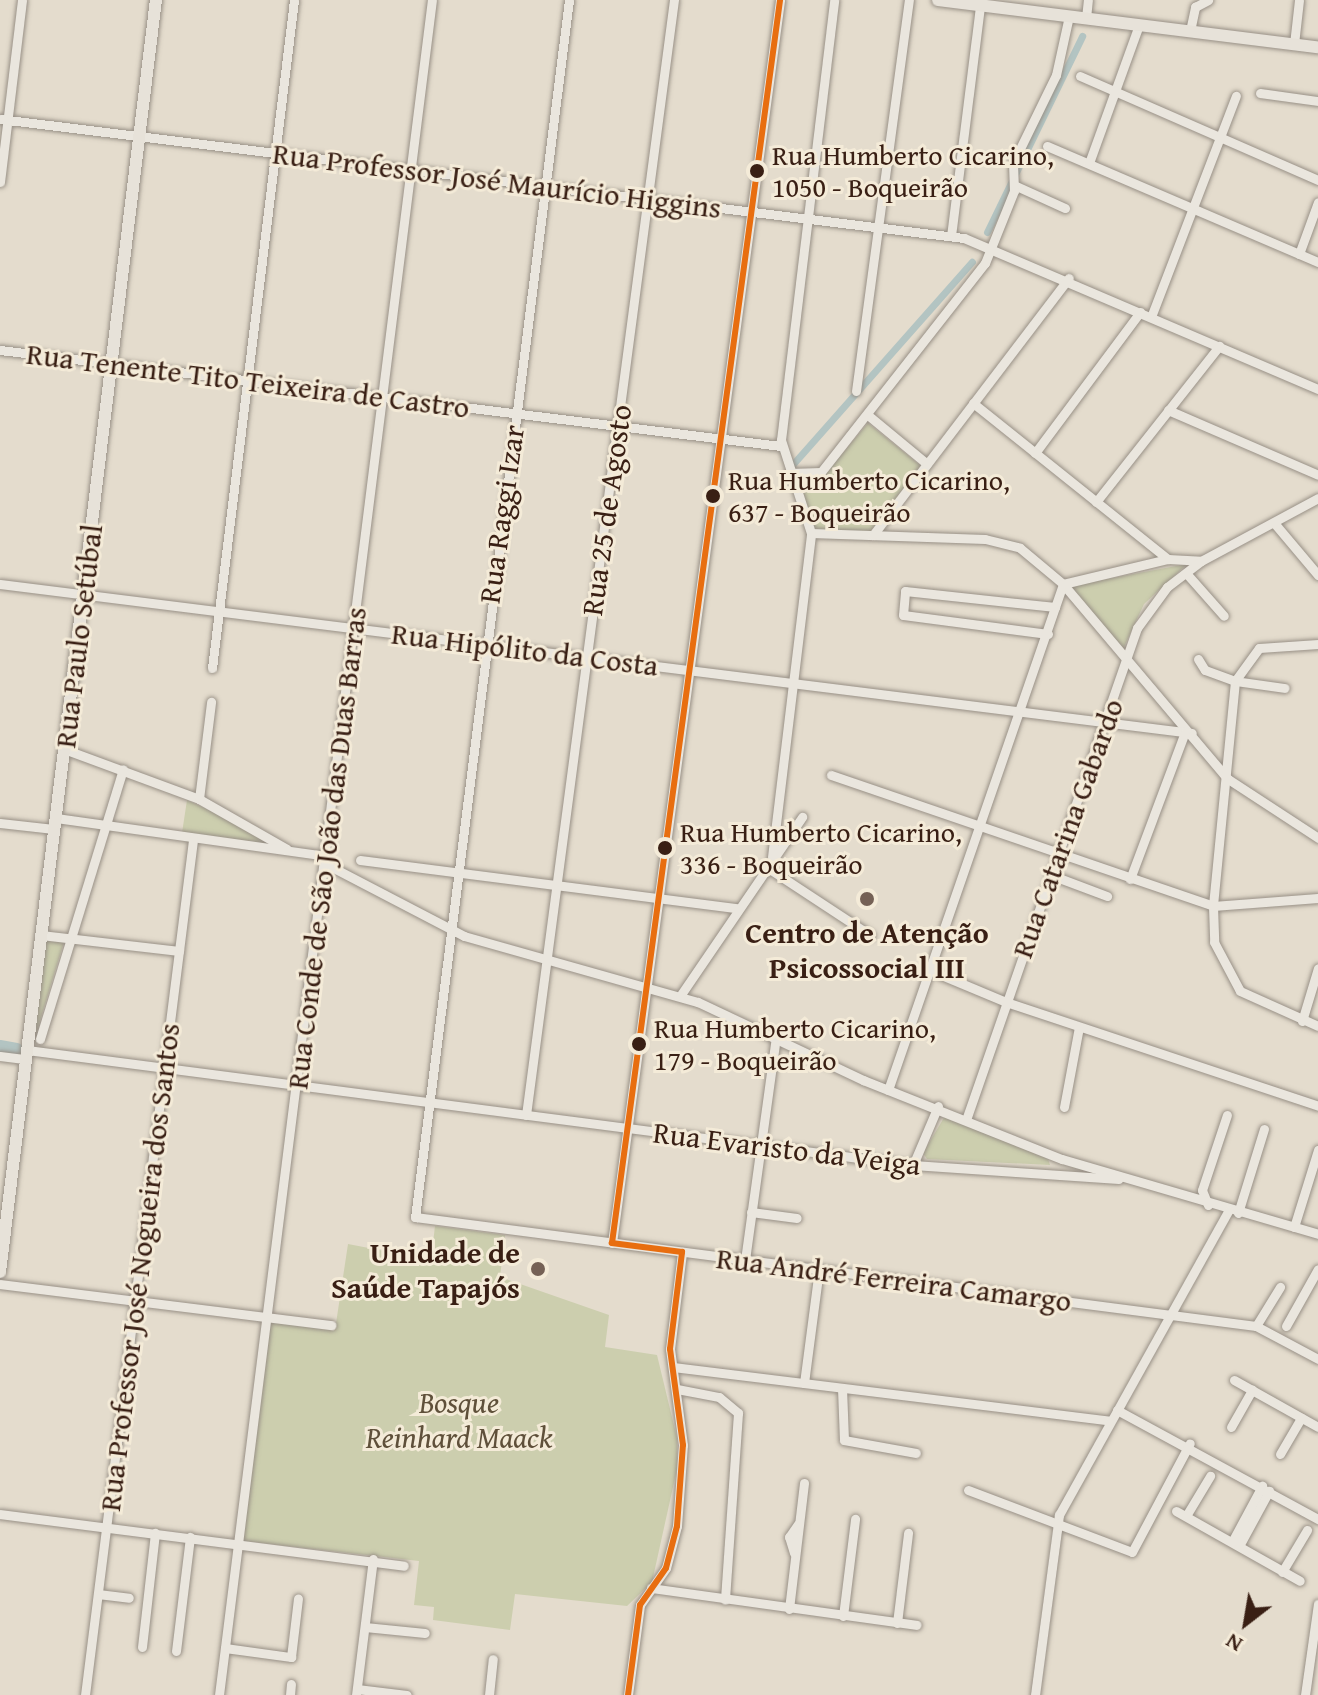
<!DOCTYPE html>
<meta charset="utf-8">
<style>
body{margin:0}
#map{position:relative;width:1318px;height:1695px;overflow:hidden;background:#e4dccd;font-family:"Gentium Book Plus",serif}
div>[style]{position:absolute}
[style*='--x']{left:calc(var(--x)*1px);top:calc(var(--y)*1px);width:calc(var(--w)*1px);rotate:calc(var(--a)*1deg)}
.green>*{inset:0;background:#ccceae}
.canal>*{height:7px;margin:-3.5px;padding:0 3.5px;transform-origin:3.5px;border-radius:3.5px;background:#b3c4c2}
.river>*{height:12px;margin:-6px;padding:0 6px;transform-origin:6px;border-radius:6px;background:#b3c4c2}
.roads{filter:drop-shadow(0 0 2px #989086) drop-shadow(0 0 2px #989086)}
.minor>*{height:9px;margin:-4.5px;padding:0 4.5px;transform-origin:4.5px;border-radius:4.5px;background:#eae6de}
.major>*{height:12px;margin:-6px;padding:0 6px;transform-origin:6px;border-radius:6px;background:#e7e2d9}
.bus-1>*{height:6px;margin:-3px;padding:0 3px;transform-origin:3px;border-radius:3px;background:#e86e10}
.dots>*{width:22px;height:22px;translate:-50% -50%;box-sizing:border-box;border:4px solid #f4ebd8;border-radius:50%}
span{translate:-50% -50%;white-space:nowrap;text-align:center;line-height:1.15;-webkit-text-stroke:6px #f4ebd8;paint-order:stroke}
.bus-label{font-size:28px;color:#391f14}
.left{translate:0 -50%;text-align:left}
.street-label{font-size:30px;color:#391f14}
.poi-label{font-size:30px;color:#391f14;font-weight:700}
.right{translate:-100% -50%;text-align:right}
.park-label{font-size:30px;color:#5f503a;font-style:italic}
.north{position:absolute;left:1206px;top:1583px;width:80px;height:80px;-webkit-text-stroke:6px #f4ebd8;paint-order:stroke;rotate:211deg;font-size:22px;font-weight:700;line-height:32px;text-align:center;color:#391f14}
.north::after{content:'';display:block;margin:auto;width:28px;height:36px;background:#391f14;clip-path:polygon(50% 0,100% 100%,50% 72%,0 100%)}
</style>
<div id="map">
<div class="green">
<div style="clip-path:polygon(868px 423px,921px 466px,871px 531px,816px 530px,794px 477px,823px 476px)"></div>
<div style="clip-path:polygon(1187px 564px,1144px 604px,1123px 649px,1069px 586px)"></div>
<div style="clip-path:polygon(187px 800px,213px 812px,270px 844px,182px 833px)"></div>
<div style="clip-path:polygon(45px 940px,64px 942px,35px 1037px)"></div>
<div style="clip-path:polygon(945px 1116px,1048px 1159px,1050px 1165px,927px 1159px,923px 1153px)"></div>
<div style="clip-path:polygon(435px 1226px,505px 1235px,500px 1277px,609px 1315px,605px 1347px,657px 1355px,677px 1438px,677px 1469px,652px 1582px,627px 1606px,515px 1594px,510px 1630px,433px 1620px,434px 1607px,414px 1605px,419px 1561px,242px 1541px,271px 1322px,335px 1330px,348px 1244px,431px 1260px)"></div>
</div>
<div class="canal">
<div style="--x:987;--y:232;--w:218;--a:-64.1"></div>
<div style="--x:793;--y:464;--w:270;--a:-48.5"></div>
</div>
<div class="river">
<div style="--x:0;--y:1046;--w:17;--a:10"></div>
</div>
<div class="roads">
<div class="minor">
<div style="--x:569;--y:0;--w:1227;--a:97.21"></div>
<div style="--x:415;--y:1217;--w:848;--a:7.38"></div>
<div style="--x:1256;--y:1326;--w:70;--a:28"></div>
<div style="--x:1086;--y:18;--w:18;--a:-84"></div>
<div style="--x:1190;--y:31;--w:25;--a:-78"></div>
<div style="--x:1195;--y:7;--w:15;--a:-28"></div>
<div style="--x:1294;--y:44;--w:44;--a:-83.5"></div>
<div style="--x:1080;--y:76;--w:260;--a:23.6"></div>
<div style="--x:1260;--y:93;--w:59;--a:7.9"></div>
<div style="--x:0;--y:119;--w:971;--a:7.04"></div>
<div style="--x:964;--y:238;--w:385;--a:23.1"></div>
<div style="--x:1047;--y:146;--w:295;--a:23.2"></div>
<div style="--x:1089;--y:163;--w:147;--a:-70.1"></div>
<div style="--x:0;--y:182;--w:183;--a:-83.1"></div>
<div style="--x:1014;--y:185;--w:56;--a:24.3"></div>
<div style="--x:951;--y:236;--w:233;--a:-82.8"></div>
<div style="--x:1299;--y:254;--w:55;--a:-69.9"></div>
<div style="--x:1151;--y:317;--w:237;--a:-69"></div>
<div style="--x:0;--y:350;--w:787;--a:7.01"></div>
<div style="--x:856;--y:391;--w:395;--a:-82.3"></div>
<div style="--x:973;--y:403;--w:250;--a:38.7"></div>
<div style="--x:1168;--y:410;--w:163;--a:23.4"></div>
<div style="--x:869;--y:416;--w:75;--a:39.6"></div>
<div style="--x:1035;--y:453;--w:176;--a:-53.3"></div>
<div style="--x:789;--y:473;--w:32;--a:-2"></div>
<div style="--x:821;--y:472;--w:266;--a:-51.9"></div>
<div style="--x:985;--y:263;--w:78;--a:-68.1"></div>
<div style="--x:1014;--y:191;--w:28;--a:-92"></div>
<div style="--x:1013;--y:163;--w:98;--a:-64"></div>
<div style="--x:1056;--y:75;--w:60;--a:-77.6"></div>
<div style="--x:1096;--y:502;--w:199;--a:-51.7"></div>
<div style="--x:1275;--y:524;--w:67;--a:49.9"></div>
<div style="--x:811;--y:533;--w:174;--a:2"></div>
<div style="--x:985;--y:539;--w:36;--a:14"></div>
<div style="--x:1020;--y:548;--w:56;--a:39.9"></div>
<div style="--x:1063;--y:584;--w:255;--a:49.8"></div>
<div style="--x:1228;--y:779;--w:108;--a:33.2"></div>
<div style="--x:873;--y:535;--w:323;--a:-52.7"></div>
<div style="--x:1186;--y:573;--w:57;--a:48.5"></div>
<div style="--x:0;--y:584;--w:1201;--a:7.13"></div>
<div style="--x:1048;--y:634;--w:146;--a:-172.5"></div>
<div style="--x:903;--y:615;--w:24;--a:-85"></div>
<div style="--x:905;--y:591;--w:151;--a:6.1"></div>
<div style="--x:1318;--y:644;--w:59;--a:176.1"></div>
<div style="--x:1259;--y:648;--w:41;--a:126"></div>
<div style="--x:1235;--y:681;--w:226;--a:95.6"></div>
<div style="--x:1213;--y:906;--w:36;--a:88"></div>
<div style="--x:1214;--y:942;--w:55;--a:62"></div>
<div style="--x:1240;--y:991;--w:85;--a:24.2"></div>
<div style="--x:1198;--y:659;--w:13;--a:58"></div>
<div style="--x:1205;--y:670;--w:32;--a:20"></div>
<div style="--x:1235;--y:681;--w:50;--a:8"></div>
<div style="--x:212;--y:668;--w:673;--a:-83"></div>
<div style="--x:64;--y:749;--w:144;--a:20.3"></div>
<div style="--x:199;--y:799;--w:101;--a:29.6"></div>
<div style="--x:831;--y:775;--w:404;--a:18.9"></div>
<div style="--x:1213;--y:906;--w:105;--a:-4.4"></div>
<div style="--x:199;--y:799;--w:98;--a:-82.9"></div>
<div style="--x:56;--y:818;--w:267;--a:8"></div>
<div style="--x:0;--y:823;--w:54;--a:6.3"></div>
<div style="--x:772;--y:857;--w:326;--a:-83.1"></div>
<div style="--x:811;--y:533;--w:98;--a:-107.9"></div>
<div style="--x:781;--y:440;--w:443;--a:-83.1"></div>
<div style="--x:360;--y:860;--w:380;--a:7.3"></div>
<div style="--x:324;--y:863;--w:158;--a:27.5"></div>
<div style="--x:464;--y:936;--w:243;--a:15.8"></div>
<div style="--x:698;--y:1002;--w:183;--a:25.3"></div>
<div style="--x:863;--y:1080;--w:214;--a:21.7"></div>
<div style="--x:1062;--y:1159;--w:267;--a:16.3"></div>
<div style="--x:765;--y:866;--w:126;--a:33.3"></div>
<div style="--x:1051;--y:875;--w:60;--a:20.6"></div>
<div style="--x:1130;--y:879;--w:157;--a:-69.5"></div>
<div style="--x:41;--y:935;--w:139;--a:6.6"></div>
<div style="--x:927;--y:969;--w:86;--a:22.7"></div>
<div style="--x:1006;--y:1002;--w:329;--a:18.4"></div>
<div style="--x:680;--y:996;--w:217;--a:-55.7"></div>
<div style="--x:1302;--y:1021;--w:55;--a:-73.2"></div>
<div style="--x:40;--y:1039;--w:282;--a:-72.9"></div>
<div style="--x:27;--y:1050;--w:893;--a:7.4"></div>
<div style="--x:913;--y:1165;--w:206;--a:3.9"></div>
<div style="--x:0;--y:1056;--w:26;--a:7"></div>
<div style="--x:888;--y:1090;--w:535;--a:-70.92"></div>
<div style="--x:1063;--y:584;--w:108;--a:-13.4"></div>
<div style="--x:1168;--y:559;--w:33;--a:3"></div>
<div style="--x:1201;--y:561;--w:133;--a:-28.3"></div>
<div style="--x:1064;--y:1107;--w:81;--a:-79.4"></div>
<div style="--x:526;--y:1115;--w:1125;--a:-82.44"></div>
<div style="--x:967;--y:1117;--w:518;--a:-70.83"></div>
<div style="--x:1137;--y:628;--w:51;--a:-53.8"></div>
<div style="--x:1167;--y:587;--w:43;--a:-37.4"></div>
<div style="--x:913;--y:1165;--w:64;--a:-67"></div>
<div style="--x:1208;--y:1205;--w:16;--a:-112"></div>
<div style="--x:1202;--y:1190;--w:79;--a:-71.6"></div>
<div style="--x:751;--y:1212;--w:46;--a:7.4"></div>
<div style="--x:1238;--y:1213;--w:88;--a:-72.8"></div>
<div style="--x:1294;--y:1227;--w:81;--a:-72.7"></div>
<div style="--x:612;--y:1243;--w:1254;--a:-82.3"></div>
<div style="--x:745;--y:1260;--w:226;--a:-82.1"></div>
<div style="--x:0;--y:1284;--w:334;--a:7.1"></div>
<div style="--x:1256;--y:1326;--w:46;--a:-58.4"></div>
<div style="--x:1286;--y:1326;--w:65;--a:-60.7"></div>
<div style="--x:673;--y:1367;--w:440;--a:7"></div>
<div style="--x:1234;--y:1380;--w:96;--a:29.2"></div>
<div style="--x:804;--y:1383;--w:115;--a:-82.5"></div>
<div style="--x:842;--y:1388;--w:52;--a:87.8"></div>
<div style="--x:844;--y:1440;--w:73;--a:10.2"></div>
<div style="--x:677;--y:1389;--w:43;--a:10.8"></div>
<div style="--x:719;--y:1397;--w:25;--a:40"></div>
<div style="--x:738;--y:1413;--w:187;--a:94"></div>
<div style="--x:1117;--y:1410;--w:229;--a:28.5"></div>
<div style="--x:1231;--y:1427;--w:43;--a:-60.4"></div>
<div style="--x:1280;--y:1454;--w:42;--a:-59.7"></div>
<div style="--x:968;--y:1490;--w:175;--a:20.7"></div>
<div style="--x:1132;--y:1552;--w:123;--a:-62"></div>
<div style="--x:1176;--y:1511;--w:142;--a:29.4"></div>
<div style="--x:0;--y:1514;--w:407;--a:7.3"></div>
<div style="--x:1186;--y:1516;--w:47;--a:-59"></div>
<div style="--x:1232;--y:1542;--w:64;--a:-61.8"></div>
<div style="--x:1239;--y:1546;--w:63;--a:-61.4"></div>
<div style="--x:794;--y:1553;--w:17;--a:-107"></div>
<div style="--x:789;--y:1537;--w:16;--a:-55"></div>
<div style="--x:1282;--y:1572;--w:49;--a:-59.2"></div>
<div style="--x:651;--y:1588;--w:268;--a:7.9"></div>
<div style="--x:98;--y:1594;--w:31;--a:7"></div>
<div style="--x:789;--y:1609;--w:127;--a:-83.2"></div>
<div style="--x:843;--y:1616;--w:98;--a:-82.9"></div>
<div style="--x:897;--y:1623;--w:91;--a:-83"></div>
<div style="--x:365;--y:1627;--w:60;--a:5.7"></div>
<div style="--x:142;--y:1647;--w:115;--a:-83.5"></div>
<div style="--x:225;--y:1648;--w:67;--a:7.8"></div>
<div style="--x:291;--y:1657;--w:59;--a:-83.2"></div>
<div style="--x:176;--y:1651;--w:115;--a:-83"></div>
<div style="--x:357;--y:1689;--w:50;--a:6.8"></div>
<div style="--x:85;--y:1695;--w:862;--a:-82.8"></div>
<div style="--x:219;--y:1695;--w:1708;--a:-82.84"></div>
<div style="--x:290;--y:1695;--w:11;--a:-85"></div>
<div style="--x:356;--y:1695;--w:137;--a:-82.9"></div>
<div style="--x:489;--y:1695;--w:36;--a:-84"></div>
<div style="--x:628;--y:1695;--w:91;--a:-82.4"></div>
<div style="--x:640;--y:1605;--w:45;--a:-54.9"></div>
<div style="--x:666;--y:1568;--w:43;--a:-75.3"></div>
<div style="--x:677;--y:1526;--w:81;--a:-85.8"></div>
<div style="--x:683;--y:1445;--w:97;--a:-97.7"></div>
<div style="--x:670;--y:1349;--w:98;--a:-82.9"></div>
<div style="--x:1035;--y:1695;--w:182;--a:-82.4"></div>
<div style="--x:1059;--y:1515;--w:349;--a:-60.9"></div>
<div style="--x:1305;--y:1695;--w:92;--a:-81.9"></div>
</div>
<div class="major">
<div style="--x:938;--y:0;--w:383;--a:7.1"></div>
<div style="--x:0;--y:1272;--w:1282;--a:-83.01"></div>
</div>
</div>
<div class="bus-1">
<div style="--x:628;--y:1695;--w:91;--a:-82.4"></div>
<div style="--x:640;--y:1605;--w:45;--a:-54.9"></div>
<div style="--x:666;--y:1568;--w:43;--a:-75.3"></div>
<div style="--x:677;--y:1526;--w:81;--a:-85.8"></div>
<div style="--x:683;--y:1445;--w:97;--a:-97.7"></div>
<div style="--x:670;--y:1349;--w:98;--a:-82.9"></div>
<div style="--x:682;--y:1252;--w:71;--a:-172.7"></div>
<div style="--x:612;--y:1243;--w:1254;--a:-82.3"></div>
</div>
<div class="dots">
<div style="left:757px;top:171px;background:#391f14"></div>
<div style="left:713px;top:496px;background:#391f14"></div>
<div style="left:665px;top:848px;background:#391f14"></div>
<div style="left:867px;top:899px;background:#756155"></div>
<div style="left:639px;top:1044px;background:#391f14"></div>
<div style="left:538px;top:1269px;background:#756155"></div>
</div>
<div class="bus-label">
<span class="left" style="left:772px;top:171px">Rua Humberto Cicarino,<br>1050 - Boqueirão</span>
<span class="left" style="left:728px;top:496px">Rua Humberto Cicarino,<br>637 - Boqueirão</span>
<span class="left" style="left:680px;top:848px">Rua Humberto Cicarino,<br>336 - Boqueirão</span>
<span class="left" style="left:654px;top:1044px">Rua Humberto Cicarino,<br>179 - Boqueirão</span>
</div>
<div class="street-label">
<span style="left:497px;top:180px;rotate:7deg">Rua Professor José Maurício Higgins</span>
<span style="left:248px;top:380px;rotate:7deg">Rua Tenente Tito Teixeira de Castro</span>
<span style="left:606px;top:510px;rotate:-82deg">Rua 25 de Agosto</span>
<span style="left:501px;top:514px;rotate:-82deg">Rua Raggi Izar</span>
<span style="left:78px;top:636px;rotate:-83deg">Rua Paulo Setúbal</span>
<span style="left:525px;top:649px;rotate:7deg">Rua Hipólito da Costa</span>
<span style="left:1067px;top:828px;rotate:-70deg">Rua Catarina Gabardo</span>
<span style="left:326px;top:848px;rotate:-83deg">Rua Conde de São João das Duas Barras</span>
<span style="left:787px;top:1148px;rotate:7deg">Rua Evaristo da Veiga</span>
<span style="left:139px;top:1267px;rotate:-83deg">Rua Professor José Nogueira dos Santos</span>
<span style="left:894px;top:1279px;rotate:7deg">Rua André Ferreira Camargo</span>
</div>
<div class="poi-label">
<span style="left:867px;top:949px">Centro de Atenção<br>Psicossocial III</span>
<span class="right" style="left:520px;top:1269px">Unidade de<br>Saúde Tapajós</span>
</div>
<div class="park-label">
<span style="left:459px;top:1419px">Bosque<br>Reinhard Maack</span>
</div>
<div class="north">N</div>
</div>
